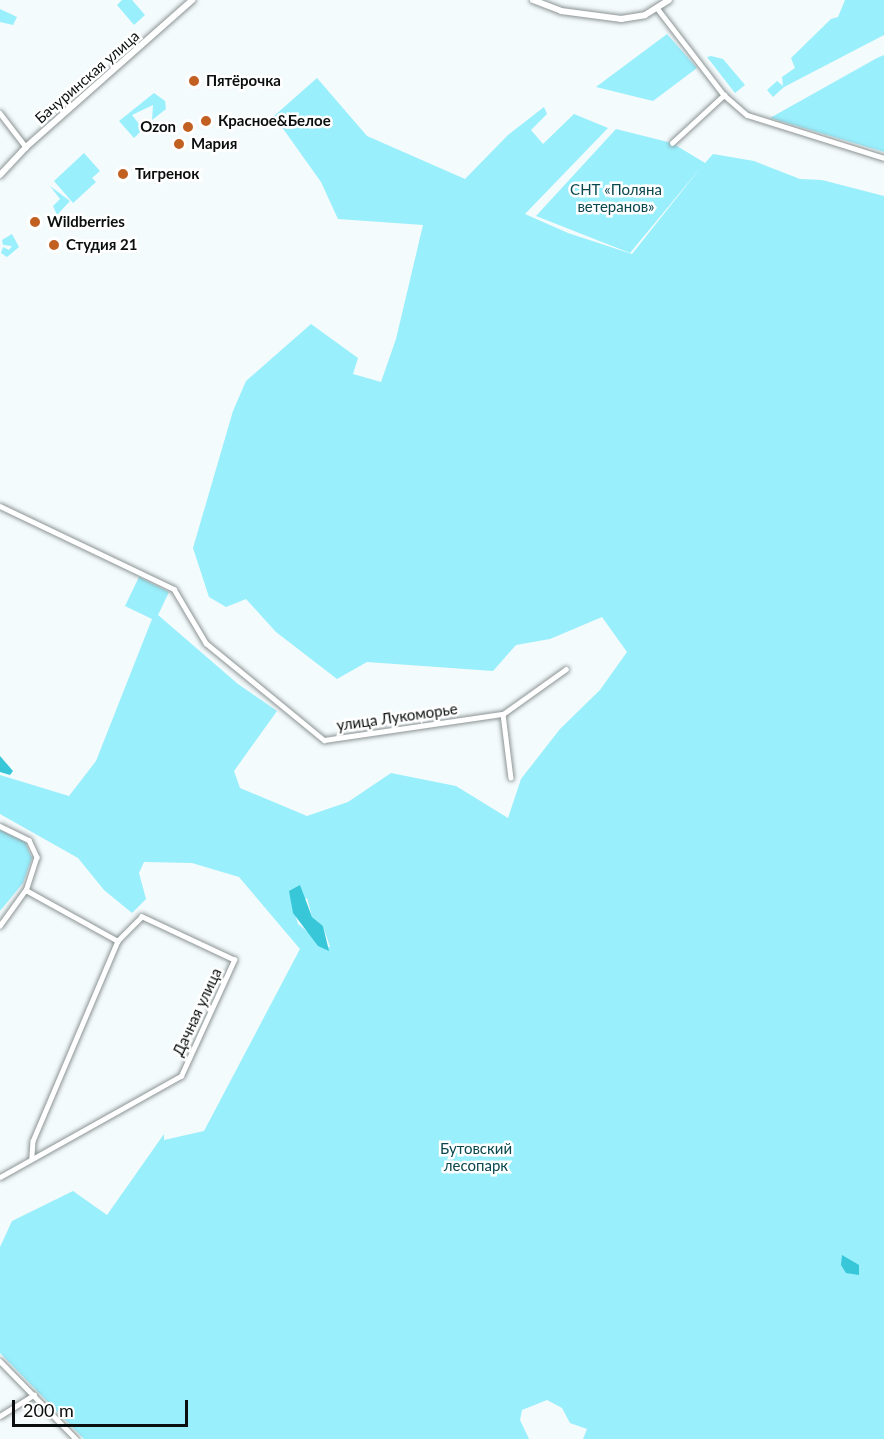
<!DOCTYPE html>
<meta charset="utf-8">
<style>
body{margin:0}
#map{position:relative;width:884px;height:1439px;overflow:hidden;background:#f4fbfc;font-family:Lato,sans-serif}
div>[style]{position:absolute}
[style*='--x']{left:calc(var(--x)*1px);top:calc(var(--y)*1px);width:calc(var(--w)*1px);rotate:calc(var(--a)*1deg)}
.green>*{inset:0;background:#99effc}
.water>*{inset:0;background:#37c7d9}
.roads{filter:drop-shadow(0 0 2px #8c9394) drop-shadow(0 0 2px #8c9394)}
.minor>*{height:4.5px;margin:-2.25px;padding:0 2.25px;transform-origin:2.25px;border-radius:2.25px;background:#fff}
.tertiary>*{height:6px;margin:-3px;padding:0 3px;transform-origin:3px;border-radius:3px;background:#fff}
.dots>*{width:16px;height:16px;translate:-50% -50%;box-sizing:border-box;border:3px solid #fff;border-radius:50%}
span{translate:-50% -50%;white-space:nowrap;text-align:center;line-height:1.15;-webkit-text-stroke:5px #fff;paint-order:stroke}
.street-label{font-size:15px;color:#0b0e0e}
.poi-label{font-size:15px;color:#0b0e0e;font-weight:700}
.left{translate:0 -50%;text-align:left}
.right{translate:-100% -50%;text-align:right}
.park-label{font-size:15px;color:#09484f}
.scale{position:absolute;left:12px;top:1400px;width:176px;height:27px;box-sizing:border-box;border:3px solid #0b0e0e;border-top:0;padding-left:8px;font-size:18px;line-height:21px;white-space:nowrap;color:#0b0e0e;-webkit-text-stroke:4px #fff;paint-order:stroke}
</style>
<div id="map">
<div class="green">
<div style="clip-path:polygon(122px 0,132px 0,145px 15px,134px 25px,117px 5px)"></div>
<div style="clip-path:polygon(845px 0,884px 0,884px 35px,784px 87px,773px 97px,767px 90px,777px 81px,783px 86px,782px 77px,795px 68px,791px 58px,831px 19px,838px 17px)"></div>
<div style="clip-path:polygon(0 9px,17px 17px,13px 25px,0 22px)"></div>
<div style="clip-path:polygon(667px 34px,697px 68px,653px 101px,596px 87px)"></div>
<div style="clip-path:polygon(884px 55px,884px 152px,770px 118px,877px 58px)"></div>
<div style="clip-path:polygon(711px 56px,723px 59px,745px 85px,735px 93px,707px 57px)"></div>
<div style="clip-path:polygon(evenodd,317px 78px,367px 136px,465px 179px,508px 135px,544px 107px,547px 114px,531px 130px,543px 144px,574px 114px,608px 128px,525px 214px,568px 233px,632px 254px,702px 166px,630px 253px,536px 216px,616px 129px,672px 143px,705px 163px,713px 154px,754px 161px,800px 179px,822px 180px,884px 196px,884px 1439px,583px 1439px,587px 1429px,570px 1423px,562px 1408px,547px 1400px,522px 1410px,520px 1420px,529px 1439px,84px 1439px,0 1353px,0 1247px,12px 1221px,73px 1191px,107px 1215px,164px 1134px,164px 1140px,204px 1131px,300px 949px,239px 877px,192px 863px,144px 862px,139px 873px,146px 899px,132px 913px,104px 890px,78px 858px,0 814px,0 775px,69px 796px,96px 761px,152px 619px,125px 606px,139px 577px,169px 592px,158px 615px,238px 684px,277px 711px,234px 771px,240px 788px,307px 816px,348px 802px,391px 773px,456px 786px,508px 818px,521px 779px,560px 729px,600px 690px,627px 652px,602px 617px,550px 639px,516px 645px,493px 671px,367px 662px,337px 679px,276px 632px,246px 599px,226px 607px,209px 597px,193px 548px,233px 411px,246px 381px,311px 324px,358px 358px,353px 374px,381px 382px,396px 339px,423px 225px,338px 219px,321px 182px,274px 116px,317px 78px,307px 898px,312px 917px,323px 926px,330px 947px,318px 946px,314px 937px,298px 924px,293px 907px,307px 898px)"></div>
<div style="clip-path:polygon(154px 93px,165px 101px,166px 109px,152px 120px,153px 105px,132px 115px,143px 129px,134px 138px,119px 121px)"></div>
<div style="clip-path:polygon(84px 153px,100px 171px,92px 178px,96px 182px,73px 203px,54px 181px)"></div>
<div style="clip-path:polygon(50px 186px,70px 201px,57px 215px,53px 206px,60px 199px)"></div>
<div style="clip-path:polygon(12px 234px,19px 247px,7px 257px,1px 253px,3px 247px,9px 250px,12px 246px,3px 245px,2px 240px)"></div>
<div style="clip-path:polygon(0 830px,25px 842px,32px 858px,23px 883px,0 911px)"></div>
</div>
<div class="water">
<div style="clip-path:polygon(0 756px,13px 771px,10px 775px,0 772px)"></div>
<div style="clip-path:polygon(300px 885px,312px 917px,323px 926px,329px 951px,318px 946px,293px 913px,289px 891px)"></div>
<div style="clip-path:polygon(842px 1255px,859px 1265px,859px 1275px,846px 1273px,841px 1265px)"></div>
</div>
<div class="roads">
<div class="minor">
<div style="--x:658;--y:9;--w:108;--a:52.5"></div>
<div style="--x:724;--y:95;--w:30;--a:41"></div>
<div style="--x:747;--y:115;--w:144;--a:17.4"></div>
<div style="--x:0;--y:113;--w:43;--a:52.6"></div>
<div style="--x:672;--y:143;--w:71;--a:-42.7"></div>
<div style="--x:0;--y:506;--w:193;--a:25.5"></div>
<div style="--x:174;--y:589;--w:63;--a:59.3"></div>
<div style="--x:206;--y:643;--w:153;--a:39.4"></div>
<div style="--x:324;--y:740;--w:181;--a:-8.3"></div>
<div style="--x:503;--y:714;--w:77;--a:-35.5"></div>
<div style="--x:503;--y:714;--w:64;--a:82.9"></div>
<div style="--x:0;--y:826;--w:32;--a:26"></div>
<div style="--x:29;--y:840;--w:19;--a:65"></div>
<div style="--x:37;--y:857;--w:35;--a:108"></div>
<div style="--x:26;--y:890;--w:44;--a:125.8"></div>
<div style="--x:26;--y:890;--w:105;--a:29"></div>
<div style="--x:0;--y:1177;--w:207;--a:-29.2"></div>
<div style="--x:181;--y:1076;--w:128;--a:-65.4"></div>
<div style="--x:234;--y:960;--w:102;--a:-154.9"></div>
<div style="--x:142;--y:917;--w:34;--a:135"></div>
<div style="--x:118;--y:941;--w:217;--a:113"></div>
<div style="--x:33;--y:1141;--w:16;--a:94"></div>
<div style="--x:0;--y:1361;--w:109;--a:45.7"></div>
<div style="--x:0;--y:1416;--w:40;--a:-32"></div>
</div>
<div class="tertiary">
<div style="--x:533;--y:0;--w:30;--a:21"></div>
<div style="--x:561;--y:11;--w:61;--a:7.6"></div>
<div style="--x:621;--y:19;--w:24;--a:-9"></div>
<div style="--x:645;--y:15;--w:28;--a:-32"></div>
<div style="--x:0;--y:175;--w:38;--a:-47"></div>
<div style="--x:26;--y:147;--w:222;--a:-41.5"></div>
</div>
</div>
<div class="dots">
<div style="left:194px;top:81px;background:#c16021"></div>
<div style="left:206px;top:121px;background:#c16021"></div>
<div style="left:188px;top:127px;background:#c16021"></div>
<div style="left:179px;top:144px;background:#c16021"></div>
<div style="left:123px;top:174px;background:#c16021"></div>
<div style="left:35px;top:222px;background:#c16021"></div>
<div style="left:54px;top:245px;background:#c16021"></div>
</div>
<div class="street-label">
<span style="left:87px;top:77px;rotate:-41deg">Бачуринская улица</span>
<span style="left:397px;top:717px;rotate:-8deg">улица Лукоморье</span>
<span style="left:197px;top:1012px;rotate:-65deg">Дачная улица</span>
</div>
<div class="poi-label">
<span class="left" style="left:206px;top:81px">Пятёрочка</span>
<span class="left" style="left:218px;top:121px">Красное&amp;Белое</span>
<span class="right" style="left:176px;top:127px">Ozon</span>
<span class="left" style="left:191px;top:144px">Мария</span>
<span class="left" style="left:135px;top:174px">Тигренок</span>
<span class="left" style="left:47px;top:222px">Wildberries</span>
<span class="left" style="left:66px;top:245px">Студия 21</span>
</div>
<div class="park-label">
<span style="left:616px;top:198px">СНТ «Поляна<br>ветеранов»</span>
<span style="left:476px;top:1157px">Бутовский<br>лесопарк</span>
</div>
<div class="scale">200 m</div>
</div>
